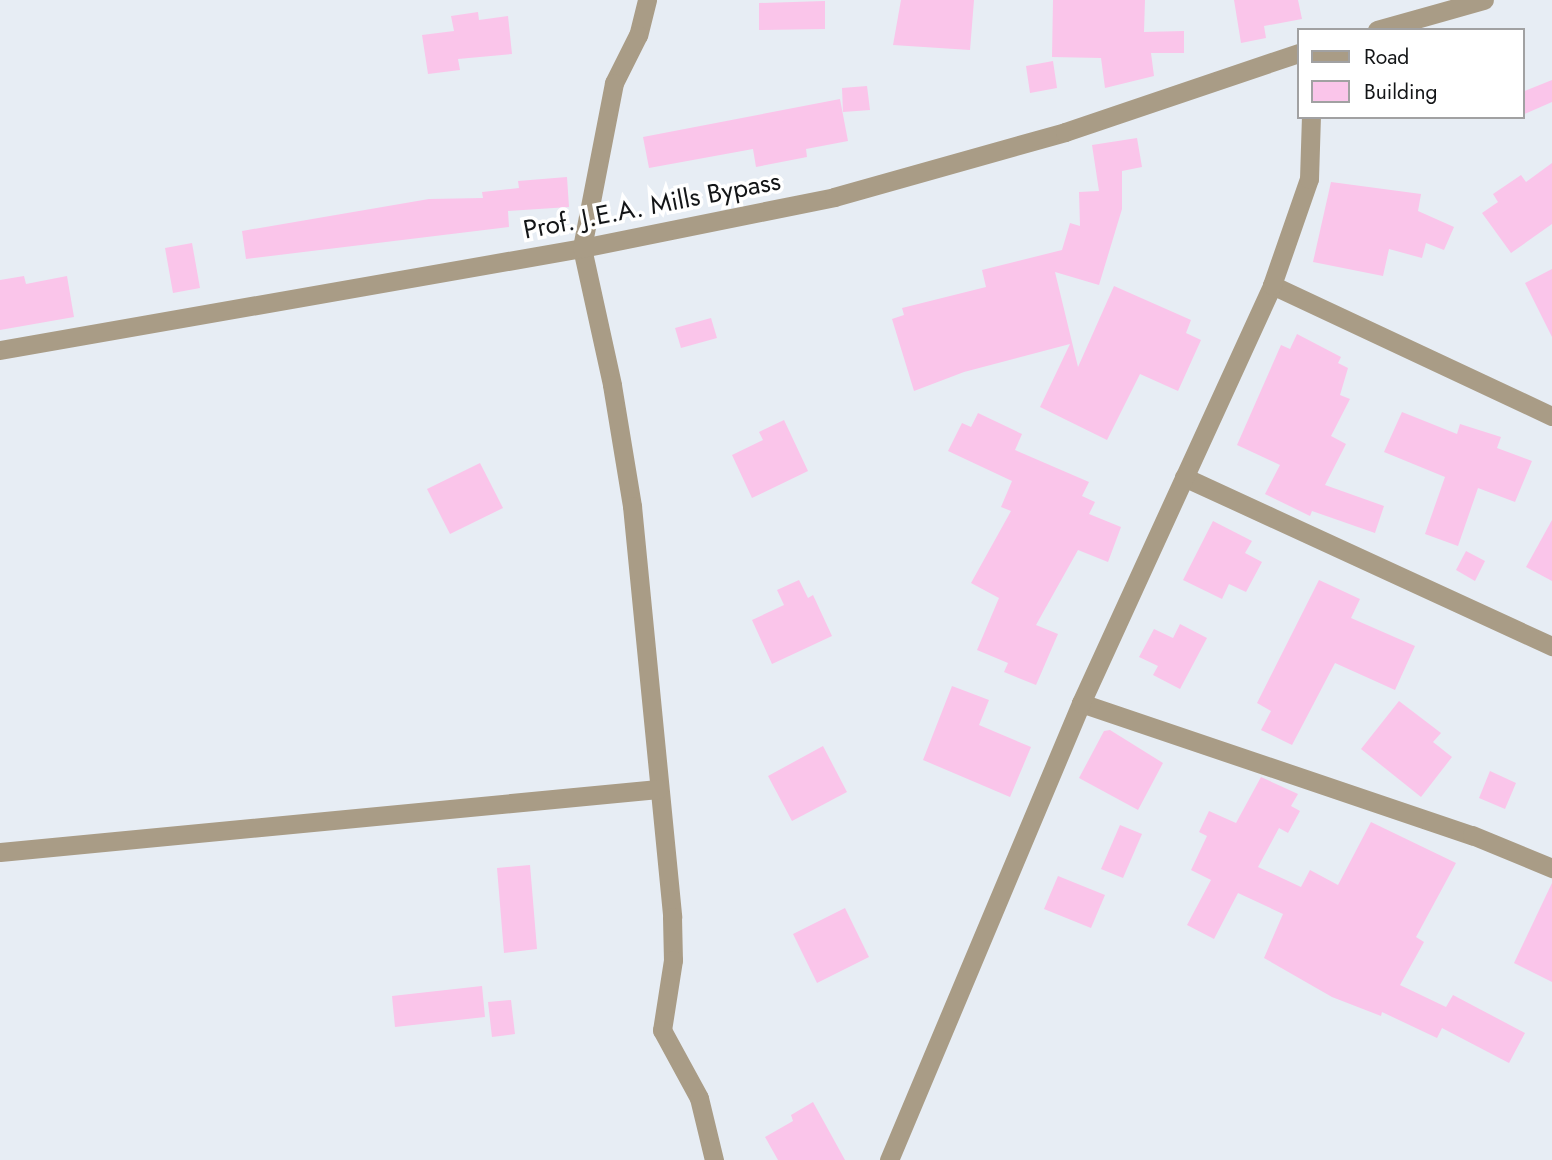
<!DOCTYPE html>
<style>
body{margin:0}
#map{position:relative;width:1552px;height:1160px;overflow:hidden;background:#e7edf4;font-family:Jost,sans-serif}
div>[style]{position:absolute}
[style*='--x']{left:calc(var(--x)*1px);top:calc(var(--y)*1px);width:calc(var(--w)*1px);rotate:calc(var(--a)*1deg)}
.building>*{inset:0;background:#fac5ea}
.minor>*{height:19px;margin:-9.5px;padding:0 9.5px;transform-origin:9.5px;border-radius:9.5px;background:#a99c86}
.tertiary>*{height:19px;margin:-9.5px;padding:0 9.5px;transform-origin:9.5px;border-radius:9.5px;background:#a99c86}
span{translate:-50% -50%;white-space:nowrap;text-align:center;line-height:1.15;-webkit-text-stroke:7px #fff;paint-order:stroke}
.street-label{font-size:26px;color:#131517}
.legend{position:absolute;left:1297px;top:28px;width:228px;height:91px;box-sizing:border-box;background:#fff;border:2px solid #a1a1a2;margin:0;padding:9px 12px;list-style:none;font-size:21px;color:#131517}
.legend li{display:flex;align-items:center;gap:14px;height:35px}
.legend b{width:35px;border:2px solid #a1a1a2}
</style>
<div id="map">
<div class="building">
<div style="clip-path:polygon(901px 0,974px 0,970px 50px,893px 45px)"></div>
<div style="clip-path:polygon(1053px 0,1145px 0,1144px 32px,1184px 31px,1184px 53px,1151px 53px,1154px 76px,1105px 88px,1101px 58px,1052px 57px)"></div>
<div style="clip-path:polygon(1234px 0,1298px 0,1302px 19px,1264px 26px,1266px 38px,1241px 43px)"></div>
<div style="clip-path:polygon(825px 1px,825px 29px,759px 30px,759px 3px)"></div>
<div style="clip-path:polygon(478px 12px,479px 20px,508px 16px,512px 54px,458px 59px,460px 70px,428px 74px,422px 35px,454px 31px,451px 16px)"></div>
<div style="clip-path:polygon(1053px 61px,1057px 88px,1030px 93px,1026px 66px)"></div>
<div style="clip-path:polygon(1552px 80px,1552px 102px,1522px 115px,1522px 92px)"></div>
<div style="clip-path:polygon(867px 86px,870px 110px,843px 112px,842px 88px)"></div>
<div style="clip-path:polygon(840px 99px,848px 141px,806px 149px,807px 157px,756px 167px,753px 149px,649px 168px,643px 137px)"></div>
<div style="clip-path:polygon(1137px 138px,1142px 167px,1122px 171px,1122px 209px,1099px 285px,1055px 272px,1078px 367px,1114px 286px,1191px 320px,1186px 333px,1201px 340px,1178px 391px,1140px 374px,1107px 440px,1040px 407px,1070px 344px,964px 372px,914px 391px,892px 319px,904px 315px,902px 308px,986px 287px,982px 270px,1062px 250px,1070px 223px,1080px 226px,1079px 192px,1099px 191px,1092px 145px)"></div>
<div style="clip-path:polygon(1552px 163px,1552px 224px,1511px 253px,1482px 213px,1498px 202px,1493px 194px,1521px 175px,1526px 182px)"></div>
<div style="clip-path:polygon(567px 177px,569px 207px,508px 211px,509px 227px,246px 259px,242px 231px,429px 199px,483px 198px,482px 192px,519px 188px,518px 181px)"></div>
<div style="clip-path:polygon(1331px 182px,1421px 194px,1418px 211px,1454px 227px,1444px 250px,1426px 243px,1422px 258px,1389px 249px,1383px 276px,1313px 262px)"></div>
<div style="clip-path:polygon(192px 243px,200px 288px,173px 293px,165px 248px)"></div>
<div style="clip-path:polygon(1552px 269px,1552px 337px,1525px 283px)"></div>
<div style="clip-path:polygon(24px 276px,26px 284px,67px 276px,74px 317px,0 330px,0 280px)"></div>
<div style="clip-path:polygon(711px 318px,717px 338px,681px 348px,675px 328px)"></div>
<div style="clip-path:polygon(1297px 334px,1341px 357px,1338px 363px,1348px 368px,1340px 395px,1350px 399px,1331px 436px,1346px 444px,1325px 485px,1384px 506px,1375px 533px,1312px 511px,1310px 516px,1265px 494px,1280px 465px,1237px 445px,1281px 345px,1290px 349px)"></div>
<div style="clip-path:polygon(1402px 412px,1457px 434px,1460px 424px,1501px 437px,1497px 448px,1532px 461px,1515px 502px,1478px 488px,1458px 546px,1425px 534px,1445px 477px,1384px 452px)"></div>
<div style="clip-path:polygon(978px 413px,1022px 434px,1015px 450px,1089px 482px,1082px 496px,1095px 502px,1089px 514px,1121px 527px,1108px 562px,1078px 550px,1036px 625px,1058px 634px,1036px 685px,1004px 672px,1008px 663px,977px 650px,999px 598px,971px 583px,1011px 511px,1001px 507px,1012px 481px,948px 451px,962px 423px,971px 427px)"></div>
<div style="clip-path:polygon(784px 420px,808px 471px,752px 498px,732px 455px,763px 440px,759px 432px)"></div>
<div style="clip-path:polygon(480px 463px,503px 508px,450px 534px,427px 489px)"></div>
<div style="clip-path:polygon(1552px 520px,1552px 581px,1526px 567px)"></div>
<div style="clip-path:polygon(1213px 521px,1252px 541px,1245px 553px,1262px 562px,1246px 592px,1229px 584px,1222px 599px,1183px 580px)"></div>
<div style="clip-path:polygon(1466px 551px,1485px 561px,1475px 581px,1456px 570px)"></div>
<div style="clip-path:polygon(799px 580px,808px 598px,813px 595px,832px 636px,772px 664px,752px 620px,784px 605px,777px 590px)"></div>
<div style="clip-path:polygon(1319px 580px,1360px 599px,1351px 618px,1415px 646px,1395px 690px,1335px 663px,1292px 745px,1261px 730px,1271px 711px,1257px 703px)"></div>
<div style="clip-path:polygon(1180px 624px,1207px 638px,1180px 689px,1153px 675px,1158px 666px,1139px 657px,1154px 629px,1173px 638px)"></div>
<div style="clip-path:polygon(952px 686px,989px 700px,979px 725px,1031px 747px,1010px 797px,923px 760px)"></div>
<div style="clip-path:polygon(1399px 701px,1441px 733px,1433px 742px,1452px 757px,1421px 797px,1361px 749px)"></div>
<div style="clip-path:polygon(1110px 730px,1163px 763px,1138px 810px,1079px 778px,1104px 731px)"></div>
<div style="clip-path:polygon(823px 746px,847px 792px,792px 821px,768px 776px)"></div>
<div style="clip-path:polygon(1490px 771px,1516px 783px,1505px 809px,1479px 798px)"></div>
<div style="clip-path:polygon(1261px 777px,1298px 794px,1291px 806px,1300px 811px,1288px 833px,1279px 828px,1258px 867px,1301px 887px,1310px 870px,1338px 885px,1371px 822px,1456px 863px,1416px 937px,1424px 942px,1400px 985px,1446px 1007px,1453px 995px,1525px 1033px,1509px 1063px,1442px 1028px,1437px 1038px,1382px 1012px,1381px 1016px,1332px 997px,1264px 958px,1283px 914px,1238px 893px,1214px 939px,1187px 925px,1211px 880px,1191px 870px,1207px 836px,1199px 832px,1209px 811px,1236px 823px)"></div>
<div style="clip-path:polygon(1120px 825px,1142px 834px,1123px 878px,1101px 869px)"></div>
<div style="clip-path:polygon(530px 865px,537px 949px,504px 953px,497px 868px)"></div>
<div style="clip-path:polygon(1058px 876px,1105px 895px,1091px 928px,1044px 909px)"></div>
<div style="clip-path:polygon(1552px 883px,1552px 982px,1514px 963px)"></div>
<div style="clip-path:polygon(845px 908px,869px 957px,817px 983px,793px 934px)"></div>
<div style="clip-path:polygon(482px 986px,485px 1017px,395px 1027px,392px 996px)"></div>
<div style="clip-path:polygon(511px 1000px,515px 1034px,492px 1037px,488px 1002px)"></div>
<div style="clip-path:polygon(813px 1102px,845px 1160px,778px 1160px,765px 1137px,793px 1121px,791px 1115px)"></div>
</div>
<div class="minor">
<div style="--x:647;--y:0;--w:36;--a:104"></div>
<div style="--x:638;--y:35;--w:54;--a:116.6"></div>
<div style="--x:614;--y:83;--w:168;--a:101"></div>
<div style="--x:582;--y:248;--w:140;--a:77.6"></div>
<div style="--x:612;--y:385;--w:123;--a:80.6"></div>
<div style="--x:632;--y:506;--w:413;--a:84.4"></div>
<div style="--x:672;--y:917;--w:43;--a:88.7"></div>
<div style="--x:673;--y:960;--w:71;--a:98.9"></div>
<div style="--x:662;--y:1030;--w:77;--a:61.4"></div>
<div style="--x:699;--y:1098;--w:64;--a:76.4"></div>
<div style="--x:1272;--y:285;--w:309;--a:25.1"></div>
<div style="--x:1184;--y:477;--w:405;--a:24.7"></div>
<div style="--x:1081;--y:703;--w:413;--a:18.7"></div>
<div style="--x:1472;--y:835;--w:87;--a:22.4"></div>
<div style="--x:0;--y:852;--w:661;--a:-5.47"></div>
<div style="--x:889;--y:1160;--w:496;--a:-67.2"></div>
<div style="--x:1081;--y:703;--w:460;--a:-65.4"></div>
<div style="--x:1272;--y:285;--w:112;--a:-70.8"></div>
<div style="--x:1309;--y:179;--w:62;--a:-88.2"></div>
</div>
<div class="tertiary">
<div style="--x:1377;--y:30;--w:111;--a:-15.7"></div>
<div style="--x:0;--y:350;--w:591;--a:-9.94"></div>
<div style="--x:582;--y:248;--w:257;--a:-11.4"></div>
<div style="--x:834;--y:197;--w:240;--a:-15.7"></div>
<div style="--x:1065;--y:132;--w:246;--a:-18.7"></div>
</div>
<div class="street-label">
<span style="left:652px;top:206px;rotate:-11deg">Prof. J.E.A. Mills Bypass</span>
</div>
<ul class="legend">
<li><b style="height:9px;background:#a99c86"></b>Road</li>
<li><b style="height:19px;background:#fac5ea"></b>Building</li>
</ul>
</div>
